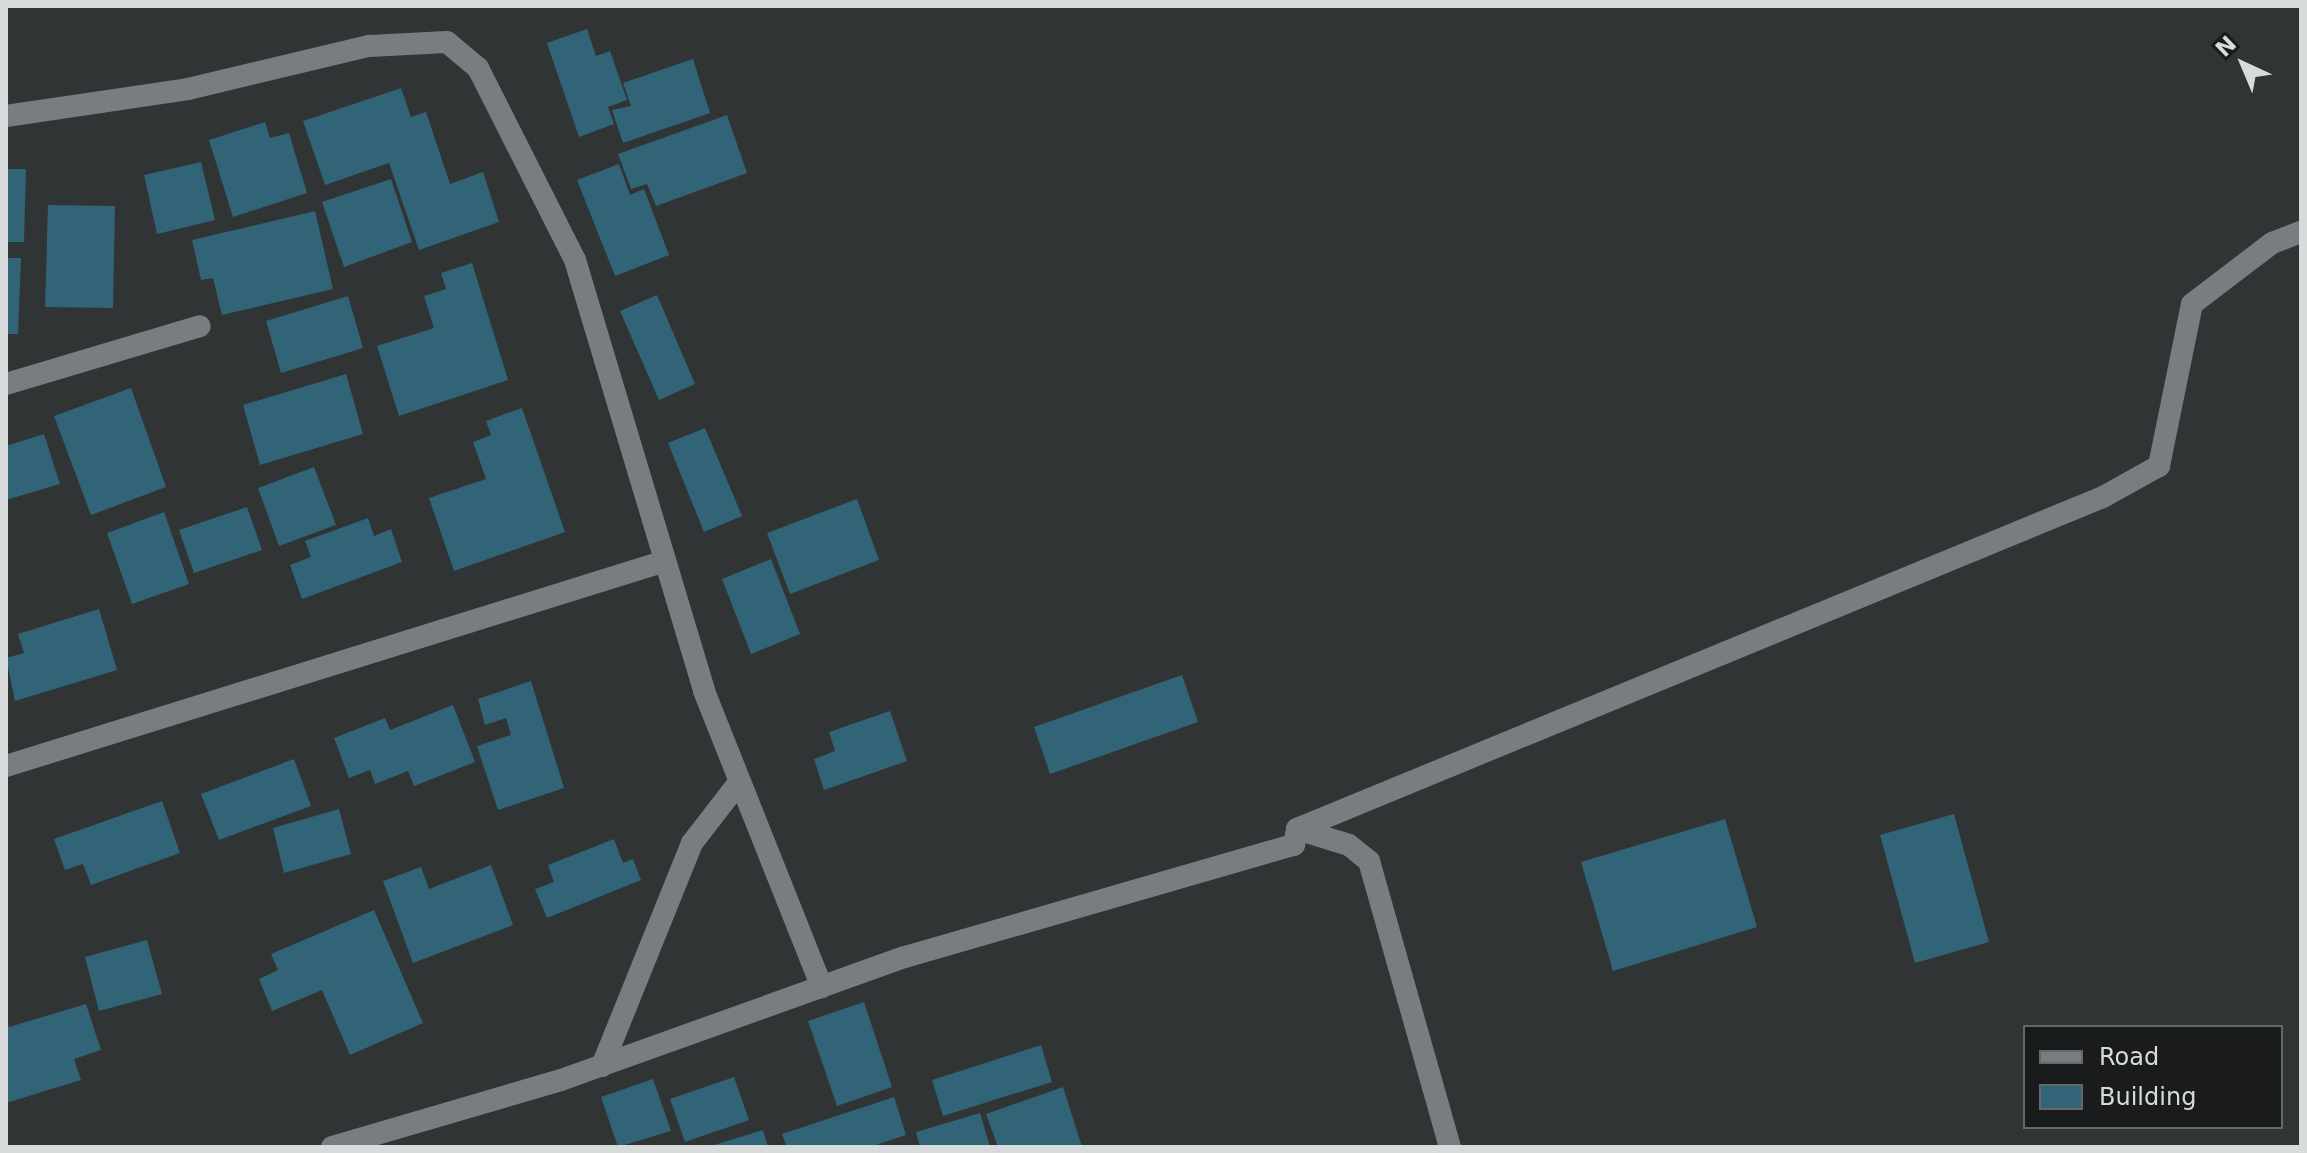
<!DOCTYPE html>
<style>
body{margin:0}
#map{position:relative;width:2307px;height:1153px;overflow:hidden;background:#303435;font-family:"DejaVu Sans",sans-serif}
div>[style]{position:absolute}
[style*='--x']{left:calc(var(--x)*1px);top:calc(var(--y)*1px);width:calc(var(--w)*1px);rotate:calc(var(--a)*1deg)}
.building>*{inset:0;background:#316476}
.minor>*{height:22px;margin:-11px;padding:0 11px;transform-origin:11px;border-radius:11px;background:#797d7f}
span{translate:-50% -50%;white-space:nowrap;text-align:center;line-height:1.15;-webkit-text-stroke:6px #191b1c;paint-order:stroke}
.frame{position:absolute;inset:0;border:8px solid #d8dbdb;pointer-events:none}
.legend{position:absolute;left:2023px;top:1025px;width:260px;height:104px;box-sizing:border-box;background:#191b1c;border:2px solid #656868;margin:0;padding:10px 14px;list-style:none;font-size:24px;color:#d8dbdb}
.legend li{display:flex;align-items:center;gap:16px;height:40px}
.legend b{width:40px;border:2px solid #656868}
.north{position:absolute;left:2203px;top:24px;width:80px;height:80px;-webkit-text-stroke:6px #191b1c;paint-order:stroke;rotate:316deg;font-size:22px;font-weight:700;line-height:32px;text-align:center;color:#d8dbdb}
.north::after{content:'';display:block;margin:auto;width:28px;height:36px;background:#d8dbdb;clip-path:polygon(50% 0,100% 100%,50% 72%,0 100%)}
</style>
<div id="map">
<div class="building">
<div style="clip-path:polygon(587px 29px,596px 56px,610px 51px,627px 100px,608px 107px,614px 124px,579px 137px,547px 43px)"></div>
<div style="clip-path:polygon(693px 59px,710px 113px,623px 143px,612px 110px,631px 106px,623px 83px)"></div>
<div style="clip-path:polygon(401px 88px,411px 117px,426px 112px,450px 184px,483px 172px,499px 222px,419px 250px,389px 163px,325px 185px,303px 121px)"></div>
<div style="clip-path:polygon(727px 115px,747px 173px,656px 206px,647px 184px,631px 189px,618px 154px)"></div>
<div style="clip-path:polygon(265px 122px,270px 138px,289px 133px,307px 193px,233px 217px,209px 140px)"></div>
<div style="clip-path:polygon(201px 162px,215px 220px,157px 234px,144px 175px)"></div>
<div style="clip-path:polygon(619px 164px,630px 195px,644px 189px,669px 255px,615px 276px,577px 180px)"></div>
<div style="clip-path:polygon(6px 169px,26px 169px,24px 242px,6px 242px)"></div>
<div style="clip-path:polygon(391px 179px,412px 242px,344px 267px,322px 202px)"></div>
<div style="clip-path:polygon(48px 205px,115px 206px,113px 308px,45px 307px)"></div>
<div style="clip-path:polygon(315px 211px,333px 289px,222px 315px,213px 278px,201px 280px,192px 240px)"></div>
<div style="clip-path:polygon(6px 258px,21px 258px,18px 334px,6px 334px)"></div>
<div style="clip-path:polygon(472px 263px,508px 380px,399px 416px,377px 346px,434px 328px,424px 296px,446px 289px,441px 273px)"></div>
<div style="clip-path:polygon(657px 295px,695px 384px,659px 400px,620px 311px)"></div>
<div style="clip-path:polygon(348px 296px,363px 348px,281px 373px,266px 321px)"></div>
<div style="clip-path:polygon(346px 374px,363px 434px,260px 465px,243px 405px)"></div>
<div style="clip-path:polygon(131px 388px,166px 487px,91px 515px,54px 416px)"></div>
<div style="clip-path:polygon(522px 408px,565px 532px,454px 571px,429px 498px,486px 479px,473px 442px,491px 435px,486px 421px)"></div>
<div style="clip-path:polygon(705px 428px,742px 516px,704px 532px,668px 443px)"></div>
<div style="clip-path:polygon(44px 434px,60px 484px,6px 500px,6px 446px)"></div>
<div style="clip-path:polygon(314px 467px,336px 525px,279px 546px,258px 488px)"></div>
<div style="clip-path:polygon(857px 499px,879px 560px,790px 594px,767px 533px)"></div>
<div style="clip-path:polygon(247px 507px,262px 550px,194px 573px,179px 530px)"></div>
<div style="clip-path:polygon(164px 512px,189px 584px,132px 604px,107px 533px)"></div>
<div style="clip-path:polygon(368px 518px,374px 536px,391px 529px,402px 562px,302px 599px,290px 565px,311px 557px,305px 541px)"></div>
<div style="clip-path:polygon(771px 559px,800px 634px,751px 654px,722px 579px)"></div>
<div style="clip-path:polygon(99px 609px,117px 670px,15px 701px,6px 658px,24px 653px,18px 634px)"></div>
<div style="clip-path:polygon(1182px 675px,1198px 722px,1050px 774px,1034px 727px)"></div>
<div style="clip-path:polygon(531px 681px,564px 788px,498px 810px,477px 746px,511px 735px,506px 718px,485px 725px,478px 699px)"></div>
<div style="clip-path:polygon(453px 705px,475px 762px,414px 786px,408px 771px,375px 784px,370px 770px,349px 778px,334px 738px,385px 718px,390px 730px)"></div>
<div style="clip-path:polygon(890px 711px,907px 761px,824px 790px,814px 759px,835px 751px,829px 732px)"></div>
<div style="clip-path:polygon(294px 759px,311px 806px,219px 840px,201px 794px)"></div>
<div style="clip-path:polygon(162px 801px,180px 853px,91px 885px,83px 864px,65px 870px,54px 839px)"></div>
<div style="clip-path:polygon(339px 809px,351px 854px,284px 873px,273px 828px)"></div>
<div style="clip-path:polygon(1954px 814px,1989px 942px,1915px 963px,1880px 835px)"></div>
<div style="clip-path:polygon(1725px 819px,1757px 927px,1613px 971px,1581px 862px)"></div>
<div style="clip-path:polygon(614px 839px,623px 863px,633px 859px,641px 880px,547px 918px,535px 889px,554px 882px,548px 865px)"></div>
<div style="clip-path:polygon(491px 865px,513px 925px,413px 963px,383px 881px,421px 867px,429px 889px)"></div>
<div style="clip-path:polygon(374px 910px,423px 1023px,350px 1055px,322px 990px,272px 1011px,259px 979px,278px 970px,271px 954px)"></div>
<div style="clip-path:polygon(147px 940px,162px 994px,99px 1011px,85px 957px)"></div>
<div style="clip-path:polygon(864px 1002px,892px 1087px,837px 1106px,808px 1021px)"></div>
<div style="clip-path:polygon(86px 1004px,101px 1050px,74px 1059px,81px 1080px,6px 1103px,6px 1019px,9px 1027px)"></div>
<div style="clip-path:polygon(1041px 1045px,1052px 1082px,943px 1116px,932px 1080px)"></div>
<div style="clip-path:polygon(734px 1077px,749px 1120px,685px 1142px,670px 1099px)"></div>
<div style="clip-path:polygon(653px 1079px,671px 1131px,618px 1147px,601px 1097px)"></div>
<div style="clip-path:polygon(1063px 1087px,1082px 1147px,998px 1147px,986px 1114px)"></div>
<div style="clip-path:polygon(894px 1097px,906px 1135px,870px 1147px,787px 1147px,782px 1134px)"></div>
<div style="clip-path:polygon(980px 1113px,990px 1147px,920px 1147px,916px 1132px)"></div>
<div style="clip-path:polygon(763px 1130px,768px 1147px,711px 1147px,711px 1146px)"></div>
</div>
<div class="minor">
<div style="--x:6;--y:116;--w:184;--a:-8.4"></div>
<div style="--x:188;--y:89;--w:186;--a:-13.4"></div>
<div style="--x:369;--y:46;--w:78;--a:-2.9"></div>
<div style="--x:447;--y:42;--w:40;--a:40"></div>
<div style="--x:478;--y:68;--w:215;--a:63.2"></div>
<div style="--x:575;--y:260;--w:450;--a:73.3"></div>
<div style="--x:704;--y:691;--w:319;--a:68.3"></div>
<div style="--x:6;--y:384;--w:202;--a:-16.6"></div>
<div style="--x:6;--y:766;--w:687;--a:-17.27"></div>
<div style="--x:1297;--y:829;--w:872;--a:-22.39"></div>
<div style="--x:2103;--y:497;--w:64;--a:-29"></div>
<div style="--x:2159;--y:466;--w:165;--a:-78.5"></div>
<div style="--x:2192;--y:304;--w:101;--a:-37.3"></div>
<div style="--x:2272;--y:243;--w:31;--a:-21"></div>
<div style="--x:602;--y:1066;--w:240;--a:-68"></div>
<div style="--x:692;--y:843;--w:73;--a:-52.2"></div>
<div style="--x:332;--y:1147;--w:239;--a:-16.3"></div>
<div style="--x:561;--y:1080;--w:365;--a:-19.7"></div>
<div style="--x:905;--y:957;--w:405;--a:-16.1"></div>
<div style="--x:1294;--y:845;--w:16;--a:-79"></div>
<div style="--x:1297;--y:829;--w:54;--a:17.1"></div>
<div style="--x:1349;--y:845;--w:26;--a:39"></div>
<div style="--x:1369;--y:861;--w:297;--a:74.2"></div>
</div>
<div class="frame"></div>
<ul class="legend">
<li><b style="height:10px;background:#797d7f"></b>Road</li>
<li><b style="height:22px;background:#316476"></b>Building</li>
</ul>
<div class="north">N</div>
</div>
